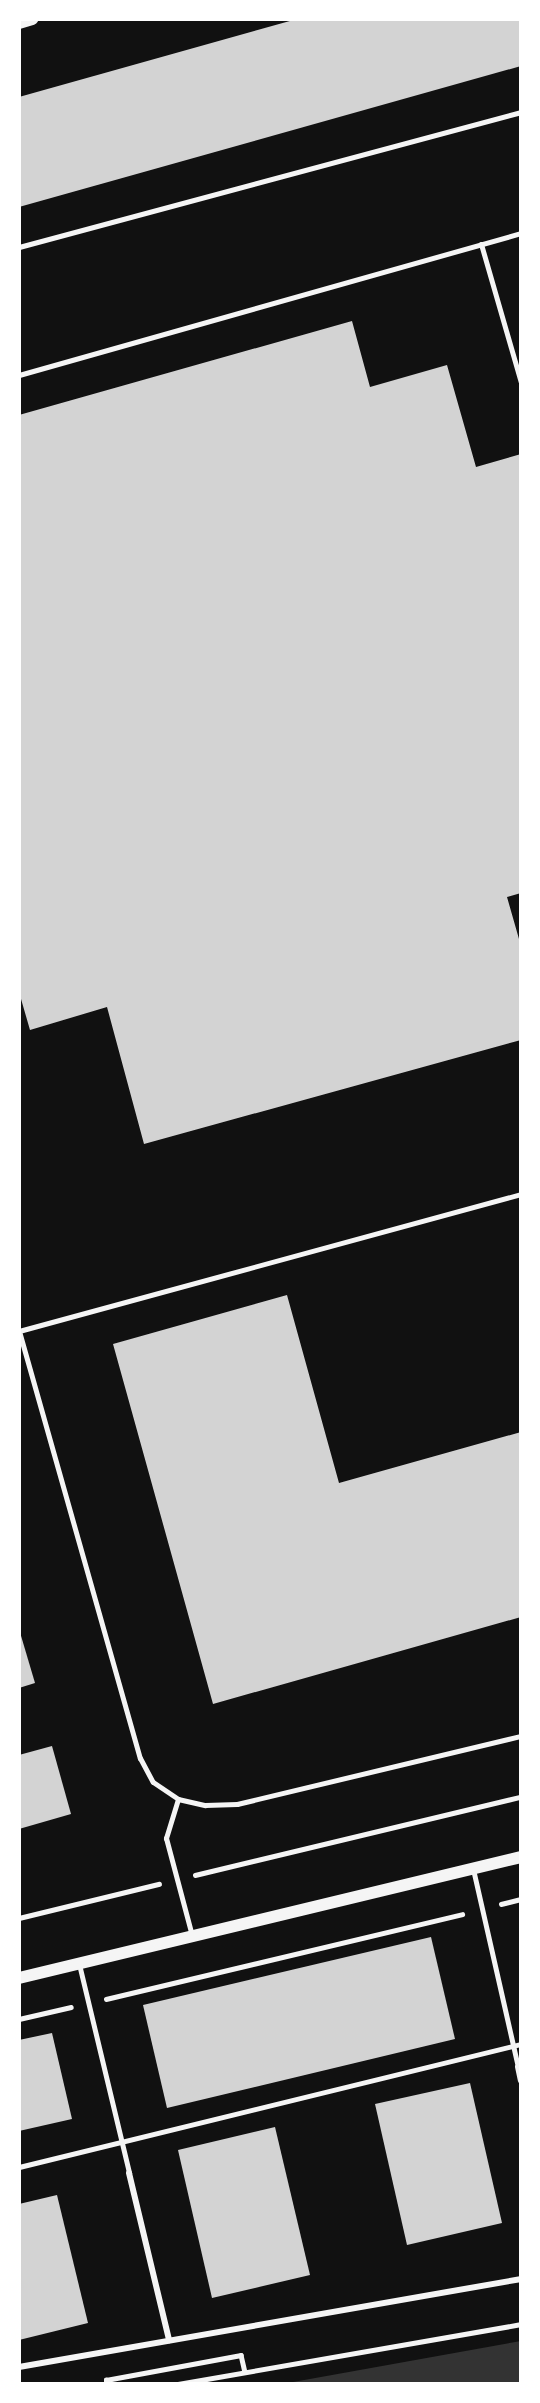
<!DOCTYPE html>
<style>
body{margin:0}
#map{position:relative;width:540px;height:2403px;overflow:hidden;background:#111;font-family:"DejaVu Sans",sans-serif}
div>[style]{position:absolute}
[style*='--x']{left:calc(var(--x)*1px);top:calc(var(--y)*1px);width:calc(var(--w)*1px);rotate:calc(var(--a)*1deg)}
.water>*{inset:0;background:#333}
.building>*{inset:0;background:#d3d3d3}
.path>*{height:4.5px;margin:-2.25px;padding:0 2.25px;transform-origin:2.25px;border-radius:2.25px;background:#f5f5f5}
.service>*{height:5px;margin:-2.5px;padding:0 2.5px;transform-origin:2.5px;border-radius:2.5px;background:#f5f5f5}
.pedestrian>*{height:6px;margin:-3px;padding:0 3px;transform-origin:3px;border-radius:3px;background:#f5f5f5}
.tertiary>*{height:12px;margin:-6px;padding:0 6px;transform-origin:6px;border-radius:6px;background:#f5f5f5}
span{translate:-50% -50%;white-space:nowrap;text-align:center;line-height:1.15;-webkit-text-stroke:5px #fff;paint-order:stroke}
.frame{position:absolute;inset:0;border:21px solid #fff;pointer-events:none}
</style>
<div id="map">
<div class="water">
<div style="clip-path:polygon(521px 2341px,521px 2384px,282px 2384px)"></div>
</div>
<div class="building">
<div style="clip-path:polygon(297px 19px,521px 19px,521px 66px,19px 207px,19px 97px)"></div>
<div style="clip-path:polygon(352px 321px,370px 387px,447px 365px,476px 467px,521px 454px,521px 893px,507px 897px,521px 946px,521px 1040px,144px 1144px,107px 1007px,30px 1030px,19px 992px,19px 415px)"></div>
<div style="clip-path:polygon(287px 1295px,339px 1483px,521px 1432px,521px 1617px,213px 1704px,113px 1344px)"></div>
<div style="clip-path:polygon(19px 1629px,35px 1683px,19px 1688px)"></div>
<div style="clip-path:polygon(52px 1746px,71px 1814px,19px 1829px,19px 1755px)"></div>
<div style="clip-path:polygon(431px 1937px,455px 2039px,167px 2108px,143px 2005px)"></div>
<div style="clip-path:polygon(52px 2033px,72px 2119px,19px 2131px,19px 2040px)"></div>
<div style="clip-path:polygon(470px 2083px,502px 2223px,407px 2245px,375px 2104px)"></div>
<div style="clip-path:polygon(275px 2127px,310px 2275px,212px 2298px,178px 2150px)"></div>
<div style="clip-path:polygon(57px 2195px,88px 2323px,19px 2340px,19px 2204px)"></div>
</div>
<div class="path">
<div style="--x:195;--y:1875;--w:335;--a:-13.5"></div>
<div style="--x:501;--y:1904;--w:21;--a:-14"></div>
<div style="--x:19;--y:1918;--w:144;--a:-13.7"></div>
<div style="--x:106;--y:1999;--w:366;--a:-13.4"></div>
<div style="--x:19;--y:2019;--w:53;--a:-13"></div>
<div style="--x:106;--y:2384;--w:4;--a:-90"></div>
<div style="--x:106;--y:2380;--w:137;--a:-10.5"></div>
<div style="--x:241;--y:2355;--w:17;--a:77"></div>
<div style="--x:178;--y:2384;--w:348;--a:-9.9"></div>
</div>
<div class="service">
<div style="--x:481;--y:244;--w:145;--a:73.9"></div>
<div style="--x:19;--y:247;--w:520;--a:-15.05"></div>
<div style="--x:19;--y:375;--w:522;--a:-15.79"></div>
<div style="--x:19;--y:1331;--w:444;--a:74.2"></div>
<div style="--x:140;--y:1758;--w:27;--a:62"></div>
<div style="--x:153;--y:1782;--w:30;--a:34"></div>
<div style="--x:178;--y:1799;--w:28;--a:13"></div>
<div style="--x:205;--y:1805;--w:32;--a:-2"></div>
<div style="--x:237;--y:1804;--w:292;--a:-13.5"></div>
<div style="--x:19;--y:1331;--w:520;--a:-15.26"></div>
<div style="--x:178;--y:1799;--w:41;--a:107.1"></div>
<div style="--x:166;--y:1838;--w:101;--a:75.1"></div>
<div style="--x:473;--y:1869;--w:203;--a:77.2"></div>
<div style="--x:79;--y:1964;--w:215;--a:76.5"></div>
<div style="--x:19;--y:2167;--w:517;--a:-13.77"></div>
</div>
<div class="pedestrian">
<div style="--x:518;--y:2067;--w:14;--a:78"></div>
<div style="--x:129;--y:2173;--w:172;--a:76.5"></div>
<div style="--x:19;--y:2367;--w:510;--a:-9.94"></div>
</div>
<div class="tertiary">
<div style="--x:19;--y:23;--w:14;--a:-17"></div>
<div style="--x:19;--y:1978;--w:516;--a:-13.55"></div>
</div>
<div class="frame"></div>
</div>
